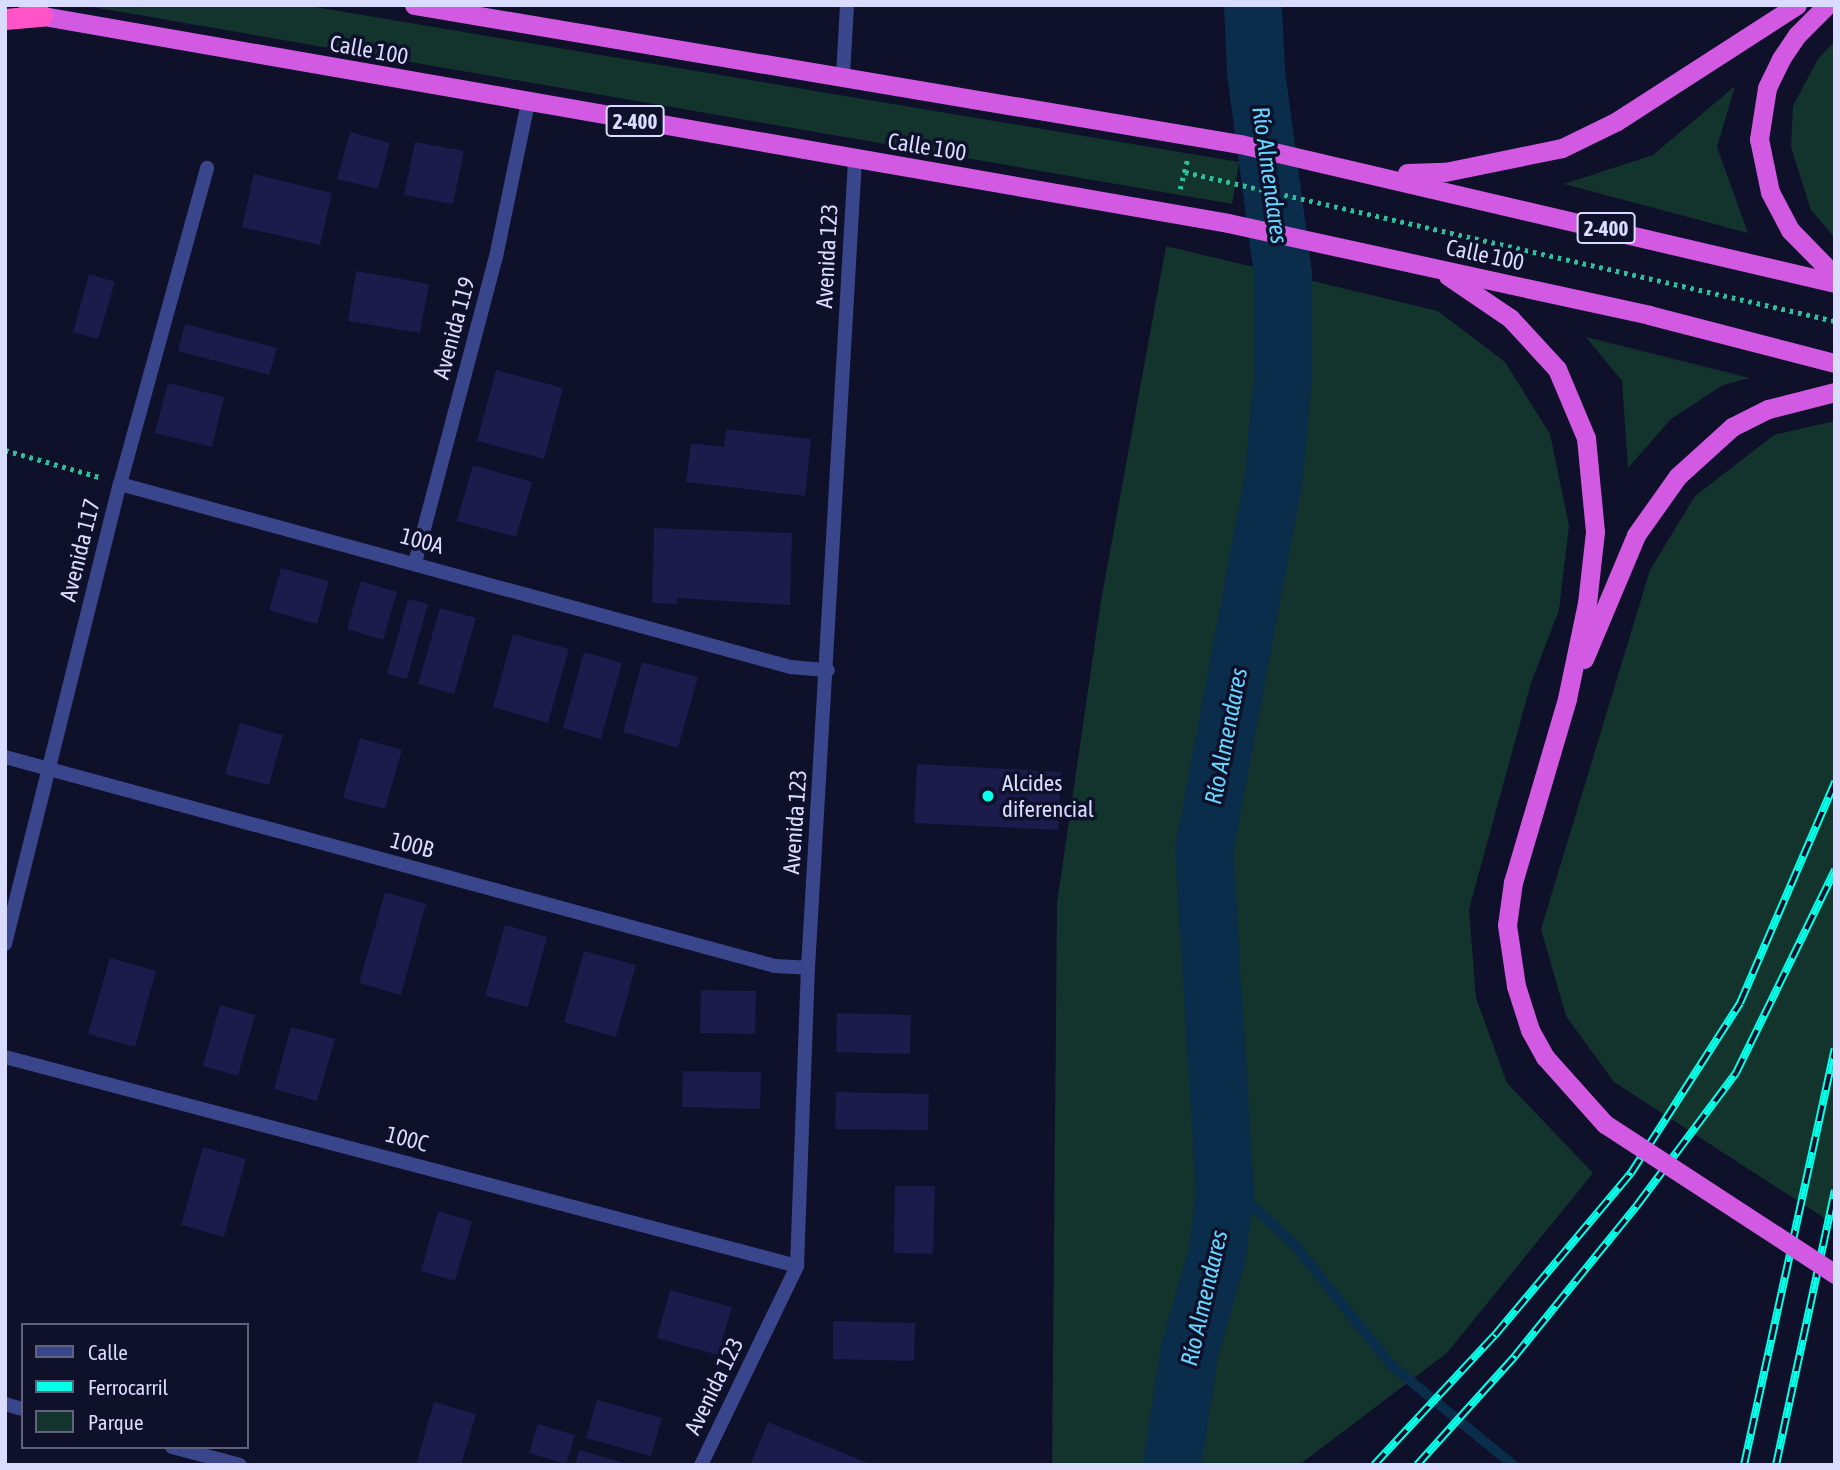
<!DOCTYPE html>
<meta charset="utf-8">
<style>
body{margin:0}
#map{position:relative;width:1840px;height:1470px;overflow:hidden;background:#0f102a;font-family:"Asap Condensed",sans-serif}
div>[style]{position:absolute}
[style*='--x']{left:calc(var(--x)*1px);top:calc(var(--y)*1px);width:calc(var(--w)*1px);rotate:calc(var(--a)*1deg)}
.green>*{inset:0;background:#12342d}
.stream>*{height:10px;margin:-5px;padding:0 5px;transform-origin:5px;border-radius:5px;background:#092d4a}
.river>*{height:58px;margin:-29px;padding:0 29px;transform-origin:29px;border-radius:29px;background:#092d4a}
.building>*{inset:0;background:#1b1b4c}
.path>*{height:4.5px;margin-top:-2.25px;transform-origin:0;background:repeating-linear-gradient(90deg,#2bc09b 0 3.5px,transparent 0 8.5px)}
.minor>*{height:14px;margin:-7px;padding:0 7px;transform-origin:7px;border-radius:7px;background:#39468b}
.trunk>*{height:19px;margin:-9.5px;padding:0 9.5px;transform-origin:9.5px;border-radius:9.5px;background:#d25ae3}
.motorway>*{height:21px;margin:-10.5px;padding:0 10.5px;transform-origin:10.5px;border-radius:10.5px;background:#ff54c7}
.rail>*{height:8px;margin-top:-4px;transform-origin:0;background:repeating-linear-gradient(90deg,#0f102a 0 16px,#05ffe8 0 32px);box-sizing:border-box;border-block:2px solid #05ffe8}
.trunk-bridge>*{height:19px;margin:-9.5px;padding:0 9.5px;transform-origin:9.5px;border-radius:9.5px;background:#d25ae3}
.dots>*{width:19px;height:19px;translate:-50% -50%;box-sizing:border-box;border:4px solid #0f102a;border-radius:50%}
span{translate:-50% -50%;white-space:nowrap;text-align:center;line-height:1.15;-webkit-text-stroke:7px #0f102a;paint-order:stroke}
.shield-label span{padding:2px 5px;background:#0f102a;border:2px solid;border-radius:5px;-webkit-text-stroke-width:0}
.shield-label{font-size:21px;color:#d9dcff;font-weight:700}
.street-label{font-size:23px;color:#d9dcff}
.poi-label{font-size:23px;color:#d9dcff}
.left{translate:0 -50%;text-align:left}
.water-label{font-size:24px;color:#67d6ff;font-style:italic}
.frame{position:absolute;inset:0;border:7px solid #d9dcff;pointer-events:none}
.legend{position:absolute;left:21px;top:1323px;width:228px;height:126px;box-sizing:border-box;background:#0f102a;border:2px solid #60627f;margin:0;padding:9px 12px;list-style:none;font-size:21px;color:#d9dcff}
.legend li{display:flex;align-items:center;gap:14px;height:35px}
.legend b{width:35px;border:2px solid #60627f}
</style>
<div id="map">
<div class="green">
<div style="clip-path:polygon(81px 5px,303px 5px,1239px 162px,1232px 204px)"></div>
<div style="clip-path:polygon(1835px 41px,1835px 238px,1811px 210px,1791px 147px,1793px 106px,1818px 59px)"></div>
<div style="clip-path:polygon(1735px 86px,1717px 147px,1748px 233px,1564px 184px,1653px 155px)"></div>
<div style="clip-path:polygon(1166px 246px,1438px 311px,1505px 362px,1550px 434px,1569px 526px,1559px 610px,1531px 683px,1469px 909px,1476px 998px,1507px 1083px,1593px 1173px,1447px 1353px,1299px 1465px,1052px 1465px,1057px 903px,1101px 601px)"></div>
<div style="clip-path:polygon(1586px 337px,1750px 378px,1723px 385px,1671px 419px,1628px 468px,1622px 381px)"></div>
<div style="clip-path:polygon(1835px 421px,1835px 1225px,1614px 1082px,1566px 1016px,1541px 929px,1650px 570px,1695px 496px,1774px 435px)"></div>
</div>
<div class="stream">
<div style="--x:1225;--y:1192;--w:37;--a:29"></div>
<div style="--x:1257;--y:1210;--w:49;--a:42.5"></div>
<div style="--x:1293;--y:1243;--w:156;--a:51.2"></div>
<div style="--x:1391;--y:1365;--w:158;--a:39.3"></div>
</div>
<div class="river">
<div style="--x:1172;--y:1465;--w:117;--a:-81.2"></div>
<div style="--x:1190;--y:1349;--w:97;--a:-73.8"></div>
<div style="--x:1217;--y:1256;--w:64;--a:-82.9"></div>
<div style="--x:1225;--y:1192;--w:342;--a:-93.5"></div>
<div style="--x:1204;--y:851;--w:381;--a:-79.4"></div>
<div style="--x:1274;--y:476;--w:101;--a:-84.9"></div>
<div style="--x:1283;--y:375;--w:101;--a:-90"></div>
<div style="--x:1283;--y:274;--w:204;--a:-97.6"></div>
<div style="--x:1256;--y:72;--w:67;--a:-92.6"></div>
</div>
<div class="building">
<div style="clip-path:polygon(350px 132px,390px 143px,378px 189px,337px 179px)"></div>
<div style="clip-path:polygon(415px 142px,464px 151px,453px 204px,404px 195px)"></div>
<div style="clip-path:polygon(254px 174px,332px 193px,320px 245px,242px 227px)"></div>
<div style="clip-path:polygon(356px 271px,429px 284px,420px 333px,348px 321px)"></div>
<div style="clip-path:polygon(89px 274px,115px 282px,98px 339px,73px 332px)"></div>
<div style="clip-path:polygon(185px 324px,277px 348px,269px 375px,178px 351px)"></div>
<div style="clip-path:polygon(496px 370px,563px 388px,544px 459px,477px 441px)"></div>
<div style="clip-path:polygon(168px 383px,224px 397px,212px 447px,155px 433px)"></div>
<div style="clip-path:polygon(726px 429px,811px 439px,805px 496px,686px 482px,691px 443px,724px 447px)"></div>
<div style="clip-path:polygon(473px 465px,532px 482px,516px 537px,457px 521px)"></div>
<div style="clip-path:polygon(654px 528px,792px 533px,790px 605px,677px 598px,677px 604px,652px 603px)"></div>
<div style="clip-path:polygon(281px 568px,329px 581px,317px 624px,269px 610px)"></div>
<div style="clip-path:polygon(361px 581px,397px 592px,383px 640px,347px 629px)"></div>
<div style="clip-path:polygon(408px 599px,428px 604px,407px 679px,387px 674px)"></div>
<div style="clip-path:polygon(440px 608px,476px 618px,454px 694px,418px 684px)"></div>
<div style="clip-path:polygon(513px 634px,569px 649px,548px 723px,493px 707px)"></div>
<div style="clip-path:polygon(584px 652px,622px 663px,601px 739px,563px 728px)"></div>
<div style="clip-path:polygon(642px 662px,698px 677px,678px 748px,623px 732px)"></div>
<div style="clip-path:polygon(240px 723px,283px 735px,269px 785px,225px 774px)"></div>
<div style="clip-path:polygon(360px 738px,402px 750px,385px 809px,343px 798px)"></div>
<div style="clip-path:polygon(917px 764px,1061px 772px,1058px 830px,914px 823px)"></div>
<div style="clip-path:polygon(385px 892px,426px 904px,401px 995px,359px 983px)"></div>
<div style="clip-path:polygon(505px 925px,547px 937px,528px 1007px,485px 996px)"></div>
<div style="clip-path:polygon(584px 951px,636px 965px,616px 1037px,564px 1022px)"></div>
<div style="clip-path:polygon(110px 958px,156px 971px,135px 1047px,88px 1034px)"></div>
<div style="clip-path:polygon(701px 990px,756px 991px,755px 1034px,700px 1033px)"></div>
<div style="clip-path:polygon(220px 1005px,255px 1015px,238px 1076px,203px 1066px)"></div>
<div style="clip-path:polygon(837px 1013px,911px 1015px,910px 1054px,836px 1052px)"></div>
<div style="clip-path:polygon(291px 1027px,335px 1039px,317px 1101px,274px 1089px)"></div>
<div style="clip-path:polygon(683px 1071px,761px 1072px,760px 1109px,682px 1107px)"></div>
<div style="clip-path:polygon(836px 1092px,929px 1094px,928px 1130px,835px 1129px)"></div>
<div style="clip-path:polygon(203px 1147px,246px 1159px,224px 1237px,181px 1225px)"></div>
<div style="clip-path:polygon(895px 1186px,935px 1186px,933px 1254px,894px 1253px)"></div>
<div style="clip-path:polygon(438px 1211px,472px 1221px,455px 1281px,421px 1271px)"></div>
<div style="clip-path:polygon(670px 1290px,732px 1307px,718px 1355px,657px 1338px)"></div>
<div style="clip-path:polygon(833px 1321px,915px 1323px,914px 1361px,833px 1359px)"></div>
<div style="clip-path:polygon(597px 1400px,662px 1418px,651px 1456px,586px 1438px)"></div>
<div style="clip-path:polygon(434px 1402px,476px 1414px,461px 1465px,416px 1465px)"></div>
<div style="clip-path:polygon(768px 1422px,873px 1465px,750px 1465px)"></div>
<div style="clip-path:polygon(538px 1424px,575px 1435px,566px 1464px,529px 1453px)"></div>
<div style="clip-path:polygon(579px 1450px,628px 1464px,628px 1465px,575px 1465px)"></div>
</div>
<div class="path">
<div style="--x:1185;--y:172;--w:667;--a:12.91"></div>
<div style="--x:1180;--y:189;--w:30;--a:-76"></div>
<div style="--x:5;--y:450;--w:98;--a:16"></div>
</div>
<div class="minor">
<div style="--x:843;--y:75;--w:70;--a:-86.7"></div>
<div style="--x:120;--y:484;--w:696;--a:15.26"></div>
<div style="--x:791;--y:667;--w:37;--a:5"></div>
<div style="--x:415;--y:563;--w:317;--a:-75.2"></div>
<div style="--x:496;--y:257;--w:157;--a:-78.3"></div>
<div style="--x:5;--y:757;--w:798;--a:15.19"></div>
<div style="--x:775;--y:966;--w:33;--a:3"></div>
<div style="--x:5;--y:944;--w:474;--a:-76"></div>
<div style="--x:120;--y:484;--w:328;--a:-74.6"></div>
<div style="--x:5;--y:1057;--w:819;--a:14.78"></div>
<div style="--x:5;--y:1404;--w:19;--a:16"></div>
<div style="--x:172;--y:1447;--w:70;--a:14.8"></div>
<div style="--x:701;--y:1465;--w:221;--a:-64.2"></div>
<div style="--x:797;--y:1266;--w:298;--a:-87.9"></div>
<div style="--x:808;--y:968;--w:809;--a:-86.67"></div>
</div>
<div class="trunk">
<div style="--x:414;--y:5;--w:838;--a:9.55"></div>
<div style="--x:1240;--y:144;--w:611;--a:13.15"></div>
<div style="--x:1827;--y:5;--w:42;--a:135"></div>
<div style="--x:1797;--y:35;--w:29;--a:124"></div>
<div style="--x:1781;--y:59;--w:32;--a:116"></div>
<div style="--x:1767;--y:88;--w:52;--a:98.9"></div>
<div style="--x:1759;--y:139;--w:54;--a:78.3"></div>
<div style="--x:1770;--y:192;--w:43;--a:62.2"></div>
<div style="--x:1790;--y:230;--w:64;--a:45.6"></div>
<div style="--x:26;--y:13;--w:1220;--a:9.91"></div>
<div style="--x:1228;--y:223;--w:431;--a:12.3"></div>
<div style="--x:1649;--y:315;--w:192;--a:14.5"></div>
<div style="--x:1407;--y:173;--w:38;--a:-2"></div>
<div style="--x:1445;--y:172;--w:119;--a:-11.6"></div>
<div style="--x:1562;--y:148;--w:61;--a:-26.1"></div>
<div style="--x:1617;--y:121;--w:214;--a:-32.8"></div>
<div style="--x:1448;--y:276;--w:75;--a:34.1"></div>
<div style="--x:1510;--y:318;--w:69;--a:47.3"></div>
<div style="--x:1557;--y:369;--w:75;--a:67.2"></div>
<div style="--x:1586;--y:438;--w:94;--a:84.5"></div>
<div style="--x:1595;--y:532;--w:71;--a:96.4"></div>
<div style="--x:1587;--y:603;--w:98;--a:101.8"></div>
<div style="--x:1567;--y:699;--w:191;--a:106.4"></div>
<div style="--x:1513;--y:882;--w:43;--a:97.9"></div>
<div style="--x:1507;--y:925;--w:62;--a:81.6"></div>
<div style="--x:1516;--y:986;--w:46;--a:72.3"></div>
<div style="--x:1530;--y:1030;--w:31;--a:61"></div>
<div style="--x:1545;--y:1057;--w:90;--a:48.2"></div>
<div style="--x:1584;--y:659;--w:134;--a:-67.2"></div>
<div style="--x:1636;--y:535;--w:72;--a:-54.6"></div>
<div style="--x:1678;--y:476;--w:73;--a:-42.2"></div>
<div style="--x:1732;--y:427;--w:40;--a:-26.6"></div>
<div style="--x:1768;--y:409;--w:69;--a:-14.2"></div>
</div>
<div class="motorway">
<div style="--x:5;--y:19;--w:37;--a:-5"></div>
</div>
<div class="rail">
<div style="--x:1374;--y:1465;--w:178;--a:-47.1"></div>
<div style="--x:1495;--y:1335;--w:212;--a:-50"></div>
<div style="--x:1631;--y:1173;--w:202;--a:-57.3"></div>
<div style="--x:1740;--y:1003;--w:241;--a:-66.7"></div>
<div style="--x:1417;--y:1465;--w:147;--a:-48"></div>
<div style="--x:1515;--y:1356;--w:196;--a:-51"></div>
<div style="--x:1638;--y:1204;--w:164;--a:-53.2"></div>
<div style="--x:1736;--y:1073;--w:226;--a:-64"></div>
<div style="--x:1744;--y:1465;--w:426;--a:-77.7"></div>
<div style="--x:1776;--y:1465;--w:281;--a:-77.9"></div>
</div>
<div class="trunk-bridge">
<div style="--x:1605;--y:1124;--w:275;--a:33.1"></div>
</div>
<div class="dots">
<div style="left:988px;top:796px;background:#05ffe8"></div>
</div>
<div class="shield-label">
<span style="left:635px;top:121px">2-400</span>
<span style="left:1606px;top:228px">2-400</span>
</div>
<div class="street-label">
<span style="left:369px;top:50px;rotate:10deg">Calle 100</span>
<span style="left:927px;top:147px;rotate:9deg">Calle 100</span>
<span style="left:1485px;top:255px;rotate:12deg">Calle 100</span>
<span style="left:827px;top:256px;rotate:-87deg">Avenida 123</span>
<span style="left:454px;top:328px;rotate:-75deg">Avenida 119</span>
<span style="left:422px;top:541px;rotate:15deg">100A</span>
<span style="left:80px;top:550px;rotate:-76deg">Avenida 117</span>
<span style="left:795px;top:822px;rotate:-86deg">Avenida 123</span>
<span style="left:412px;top:845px;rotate:15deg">100B</span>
<span style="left:407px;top:1139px;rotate:15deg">100C</span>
<span style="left:714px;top:1386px;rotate:-64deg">Avenida 123</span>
</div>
<div class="poi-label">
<span class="left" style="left:1002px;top:796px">Alcides<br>diferencial</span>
</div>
<div class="water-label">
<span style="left:1270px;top:175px;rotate:82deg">Río Almendares</span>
<span style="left:1226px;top:736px;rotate:-79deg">Río Almendares</span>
<span style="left:1204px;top:1298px;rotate:-77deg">Río Almendares</span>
</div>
<div class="frame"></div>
<ul class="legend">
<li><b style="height:9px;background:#39468b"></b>Calle</li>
<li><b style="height:9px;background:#05ffe8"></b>Ferrocarril</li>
<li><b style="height:19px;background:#12342d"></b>Parque</li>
</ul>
</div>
